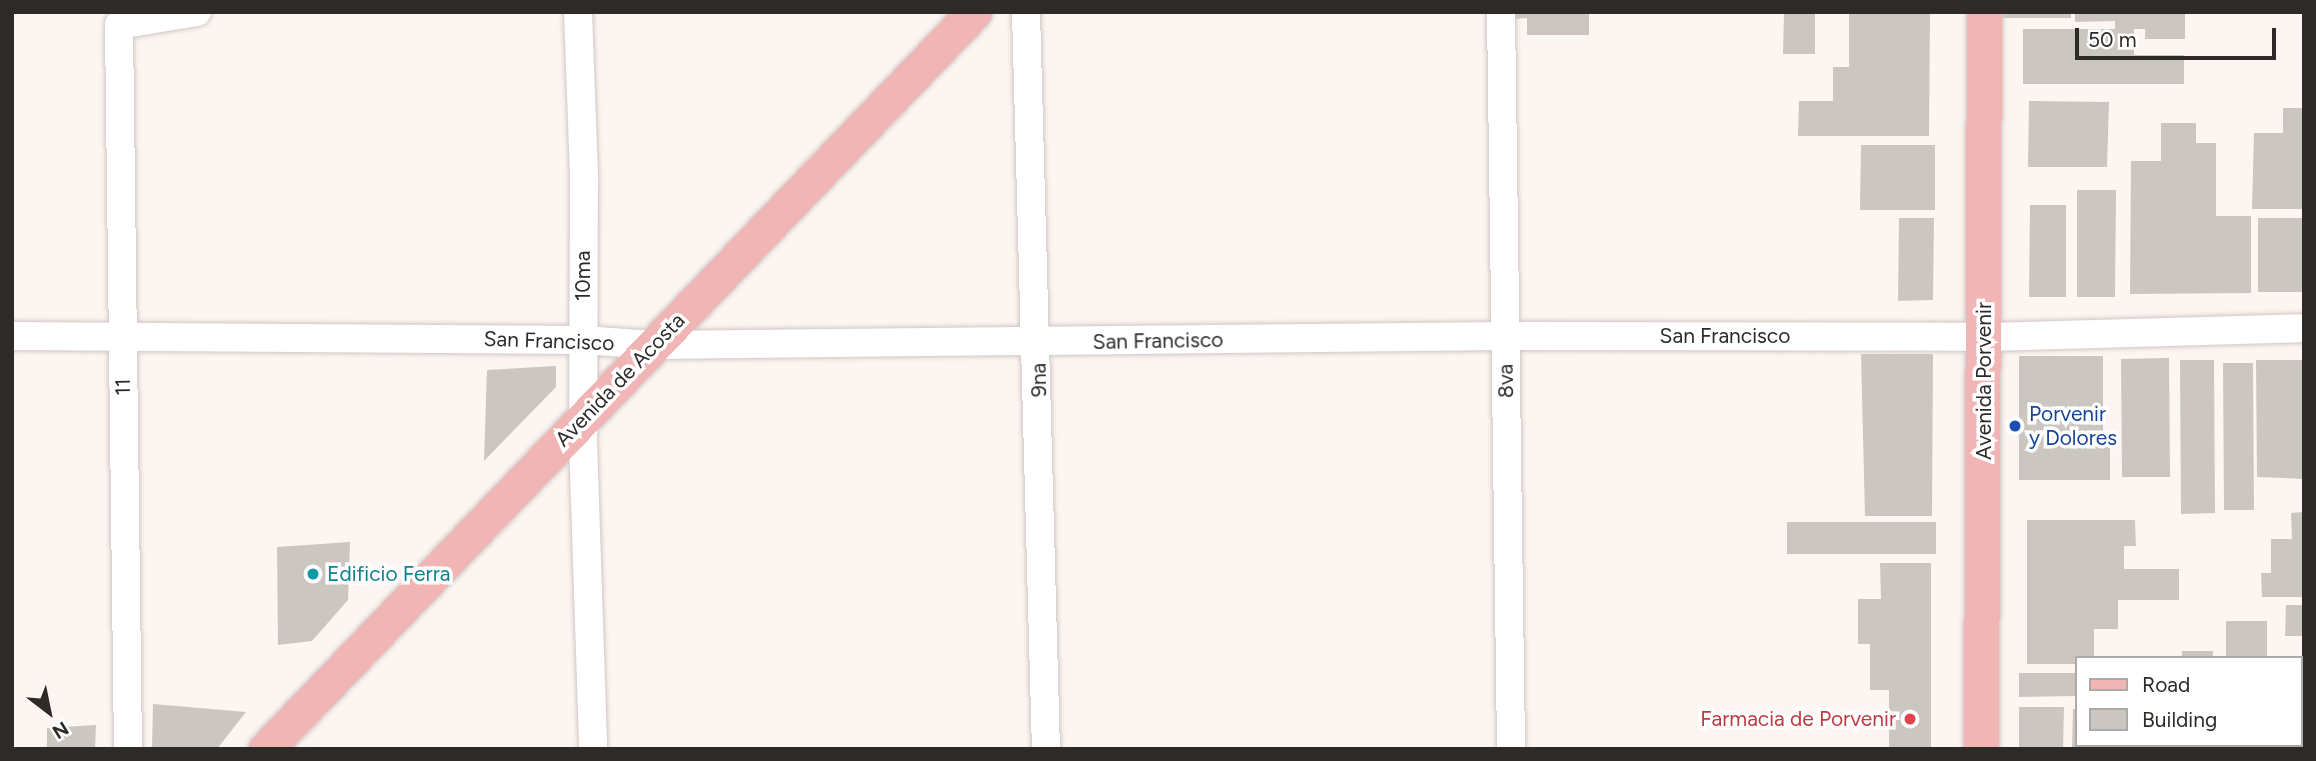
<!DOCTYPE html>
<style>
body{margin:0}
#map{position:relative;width:2316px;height:761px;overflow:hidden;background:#fdf5f1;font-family:Figtree,sans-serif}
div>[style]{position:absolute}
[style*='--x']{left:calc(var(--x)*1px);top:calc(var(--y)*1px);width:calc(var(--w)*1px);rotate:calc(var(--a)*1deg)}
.building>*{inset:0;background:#ccc6c0}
.roads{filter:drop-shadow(0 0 2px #d0c7c4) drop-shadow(0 0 2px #d0c7c4)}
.minor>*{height:28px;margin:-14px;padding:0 14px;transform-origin:14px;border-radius:14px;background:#fff}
.major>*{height:35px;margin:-17.5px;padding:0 17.5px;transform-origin:17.5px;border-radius:17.5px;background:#f2b5b5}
.dots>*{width:19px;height:19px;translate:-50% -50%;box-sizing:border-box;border:4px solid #fff;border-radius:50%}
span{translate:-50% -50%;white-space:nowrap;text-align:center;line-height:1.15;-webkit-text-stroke:7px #fff;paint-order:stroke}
.street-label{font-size:21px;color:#2d2a28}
.transit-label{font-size:21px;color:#164399}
.left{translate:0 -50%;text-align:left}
.culture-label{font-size:21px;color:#0d838f}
.health-label{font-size:21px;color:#be3a42}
.right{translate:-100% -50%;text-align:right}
.frame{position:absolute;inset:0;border:14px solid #2d2a28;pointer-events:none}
.legend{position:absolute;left:2075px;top:656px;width:228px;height:91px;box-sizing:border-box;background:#fff;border:2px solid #abaaa9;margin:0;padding:9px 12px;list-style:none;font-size:21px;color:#2d2a28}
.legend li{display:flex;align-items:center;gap:14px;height:35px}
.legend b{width:35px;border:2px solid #abaaa9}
.north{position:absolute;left:14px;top:677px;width:70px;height:70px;-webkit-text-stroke:5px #fff;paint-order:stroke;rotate:148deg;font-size:19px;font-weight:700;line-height:28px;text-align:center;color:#2d2a28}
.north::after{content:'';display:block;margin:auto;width:24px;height:32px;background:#2d2a28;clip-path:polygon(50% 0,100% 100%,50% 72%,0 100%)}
.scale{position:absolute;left:2075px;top:28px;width:201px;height:32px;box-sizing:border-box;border:4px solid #2d2a28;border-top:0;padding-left:9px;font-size:21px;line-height:24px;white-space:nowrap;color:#2d2a28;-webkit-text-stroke:5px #fff;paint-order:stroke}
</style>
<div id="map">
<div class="building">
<div style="clip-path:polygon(1514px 12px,1589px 12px,1589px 35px,1527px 35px,1527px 18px,1514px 19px)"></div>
<div style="clip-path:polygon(1784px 12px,1815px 12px,1815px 54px,1783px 54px)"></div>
<div style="clip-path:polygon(1849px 12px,1930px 12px,1929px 136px,1798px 136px,1799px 101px,1833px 101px,1833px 67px,1849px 67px)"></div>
<div style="clip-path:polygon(2003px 12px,2071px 12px,2071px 18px,2003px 18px)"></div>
<div style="clip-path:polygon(2075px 12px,2185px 12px,2185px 39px,2145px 39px,2145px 29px,2134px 29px,2134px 55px,2184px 55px,2184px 84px,2023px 84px,2023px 29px,2115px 29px,2115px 21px,2075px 22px)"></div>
<div style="clip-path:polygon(2029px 101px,2109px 102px,2107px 167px,2028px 167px)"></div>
<div style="clip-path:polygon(2283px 108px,2304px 108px,2304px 209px,2252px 209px,2254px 133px,2283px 133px)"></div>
<div style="clip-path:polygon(2161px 123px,2196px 123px,2196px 143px,2216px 143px,2216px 216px,2251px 216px,2251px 293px,2130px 294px,2131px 161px,2161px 161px)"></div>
<div style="clip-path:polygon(1861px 145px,1935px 145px,1935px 210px,1860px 210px)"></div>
<div style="clip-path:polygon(2077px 190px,2116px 190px,2115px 297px,2077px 297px)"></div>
<div style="clip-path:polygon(2030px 205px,2066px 205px,2066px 297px,2029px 297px)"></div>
<div style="clip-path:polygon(1899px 218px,1934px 218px,1933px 300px,1898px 301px)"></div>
<div style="clip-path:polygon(2258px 218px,2304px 218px,2304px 292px,2258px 292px)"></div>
<div style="clip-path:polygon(1861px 354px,1933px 354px,1932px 516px,1865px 516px)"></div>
<div style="clip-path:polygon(2019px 356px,2103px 356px,2103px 437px,2110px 438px,2110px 480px,2019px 480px)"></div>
<div style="clip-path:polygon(2169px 358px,2170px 477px,2122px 477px,2121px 359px)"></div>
<div style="clip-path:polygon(2180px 360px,2214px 360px,2215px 513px,2181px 514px)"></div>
<div style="clip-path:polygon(2256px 360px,2304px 360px,2304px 479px,2257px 477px)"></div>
<div style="clip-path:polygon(2223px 363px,2253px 363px,2254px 510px,2224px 510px)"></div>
<div style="clip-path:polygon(556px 366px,556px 387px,484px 461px,487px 370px)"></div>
<div style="clip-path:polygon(2304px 512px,2304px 597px,2262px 597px,2261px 573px,2271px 573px,2271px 539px,2292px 539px,2291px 513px)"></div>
<div style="clip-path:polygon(2027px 520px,2135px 520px,2136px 546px,2124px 546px,2124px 569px,2179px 569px,2179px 600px,2118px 600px,2118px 629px,2094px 629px,2094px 658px,2076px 658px,2076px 664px,2027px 664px)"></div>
<div style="clip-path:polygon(1787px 522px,1936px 522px,1936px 554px,1787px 554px)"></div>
<div style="clip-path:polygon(350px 542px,348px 600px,312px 641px,278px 645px,277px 547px)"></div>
<div style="clip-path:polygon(1880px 563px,1931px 563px,1931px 749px,1889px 749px,1889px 690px,1870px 690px,1870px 644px,1858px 644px,1858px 599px,1881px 599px)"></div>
<div style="clip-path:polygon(2286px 605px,2304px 605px,2304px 636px,2285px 636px)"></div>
<div style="clip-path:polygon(2226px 621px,2267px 621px,2267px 658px,2226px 658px)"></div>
<div style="clip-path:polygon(2182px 651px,2213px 651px,2213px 658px,2182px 658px)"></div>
<div style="clip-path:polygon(2019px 673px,2076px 673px,2076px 696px,2019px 697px)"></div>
<div style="clip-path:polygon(153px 704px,246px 712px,217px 749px,152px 749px)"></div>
<div style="clip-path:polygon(2019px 707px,2064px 707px,2063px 749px,2019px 749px)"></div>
<div style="clip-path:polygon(2300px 707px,2304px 749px,2288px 749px,2300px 745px)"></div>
<div style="clip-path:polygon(2073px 709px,2076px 709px,2076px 745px,2101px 749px,2072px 749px)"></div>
<div style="clip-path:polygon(96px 725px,95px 749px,47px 749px,47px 728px)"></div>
<div style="clip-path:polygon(2109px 745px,2136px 745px,2136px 749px,2109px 749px)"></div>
<div style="clip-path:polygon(2147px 745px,2173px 745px,2173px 749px,2147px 749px)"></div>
<div style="clip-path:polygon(2182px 745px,2213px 745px,2213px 749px,2182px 749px)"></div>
<div style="clip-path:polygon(2226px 745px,2266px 745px,2266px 749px,2226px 749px)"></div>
</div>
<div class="roads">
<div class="minor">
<div style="--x:578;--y:12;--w:162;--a:87.9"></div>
<div style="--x:584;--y:174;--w:267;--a:90.2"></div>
<div style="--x:583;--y:441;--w:308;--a:88.1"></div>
<div style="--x:1026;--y:12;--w:737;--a:88.45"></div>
<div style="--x:1501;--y:12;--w:737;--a:89.22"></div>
<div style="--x:119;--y:25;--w:724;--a:89.29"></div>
<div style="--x:119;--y:25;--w:79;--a:-9.5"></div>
<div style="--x:12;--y:336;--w:571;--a:0.4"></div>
<div style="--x:583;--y:340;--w:70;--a:4.1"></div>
<div style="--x:653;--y:345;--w:852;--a:-0.61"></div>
<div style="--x:1505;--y:336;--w:480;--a:0.1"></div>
<div style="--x:1985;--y:337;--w:319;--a:-1.6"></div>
</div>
<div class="major">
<div style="--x:266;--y:749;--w:1022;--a:-46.15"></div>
<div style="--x:1981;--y:749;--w:737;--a:-89.77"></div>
</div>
</div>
<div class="dots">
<div style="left:2015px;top:426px;background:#1a4fb4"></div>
<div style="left:313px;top:574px;background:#0f9aa8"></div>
<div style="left:1910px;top:719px;background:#e0444e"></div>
</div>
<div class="street-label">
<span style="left:583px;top:276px;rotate:-90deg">10ma</span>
<span style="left:1725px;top:336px">San Francisco</span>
<span style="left:549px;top:341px;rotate:2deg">San Francisco</span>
<span style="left:1158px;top:341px;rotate:-1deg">San Francisco</span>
<span style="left:620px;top:380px;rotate:-46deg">Avenida de Acosta</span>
<span style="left:1039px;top:380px;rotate:-91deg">9na</span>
<span style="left:1506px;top:381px;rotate:-91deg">8va</span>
<span style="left:1984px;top:381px;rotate:-90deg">Avenida Porvenir</span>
<span style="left:123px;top:387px;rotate:-91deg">11</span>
</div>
<div class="transit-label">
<span class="left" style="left:2029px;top:426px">Porvenir<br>y Dolores</span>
</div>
<div class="culture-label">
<span class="left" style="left:327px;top:574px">Edificio Ferra</span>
</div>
<div class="health-label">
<span class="right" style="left:1896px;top:719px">Farmacia de Porvenir</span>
</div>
<div class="frame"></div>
<ul class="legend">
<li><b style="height:9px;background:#f2b5b5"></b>Road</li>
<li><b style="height:19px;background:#ccc6c0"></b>Building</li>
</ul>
<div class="north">N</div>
<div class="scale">50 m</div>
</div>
